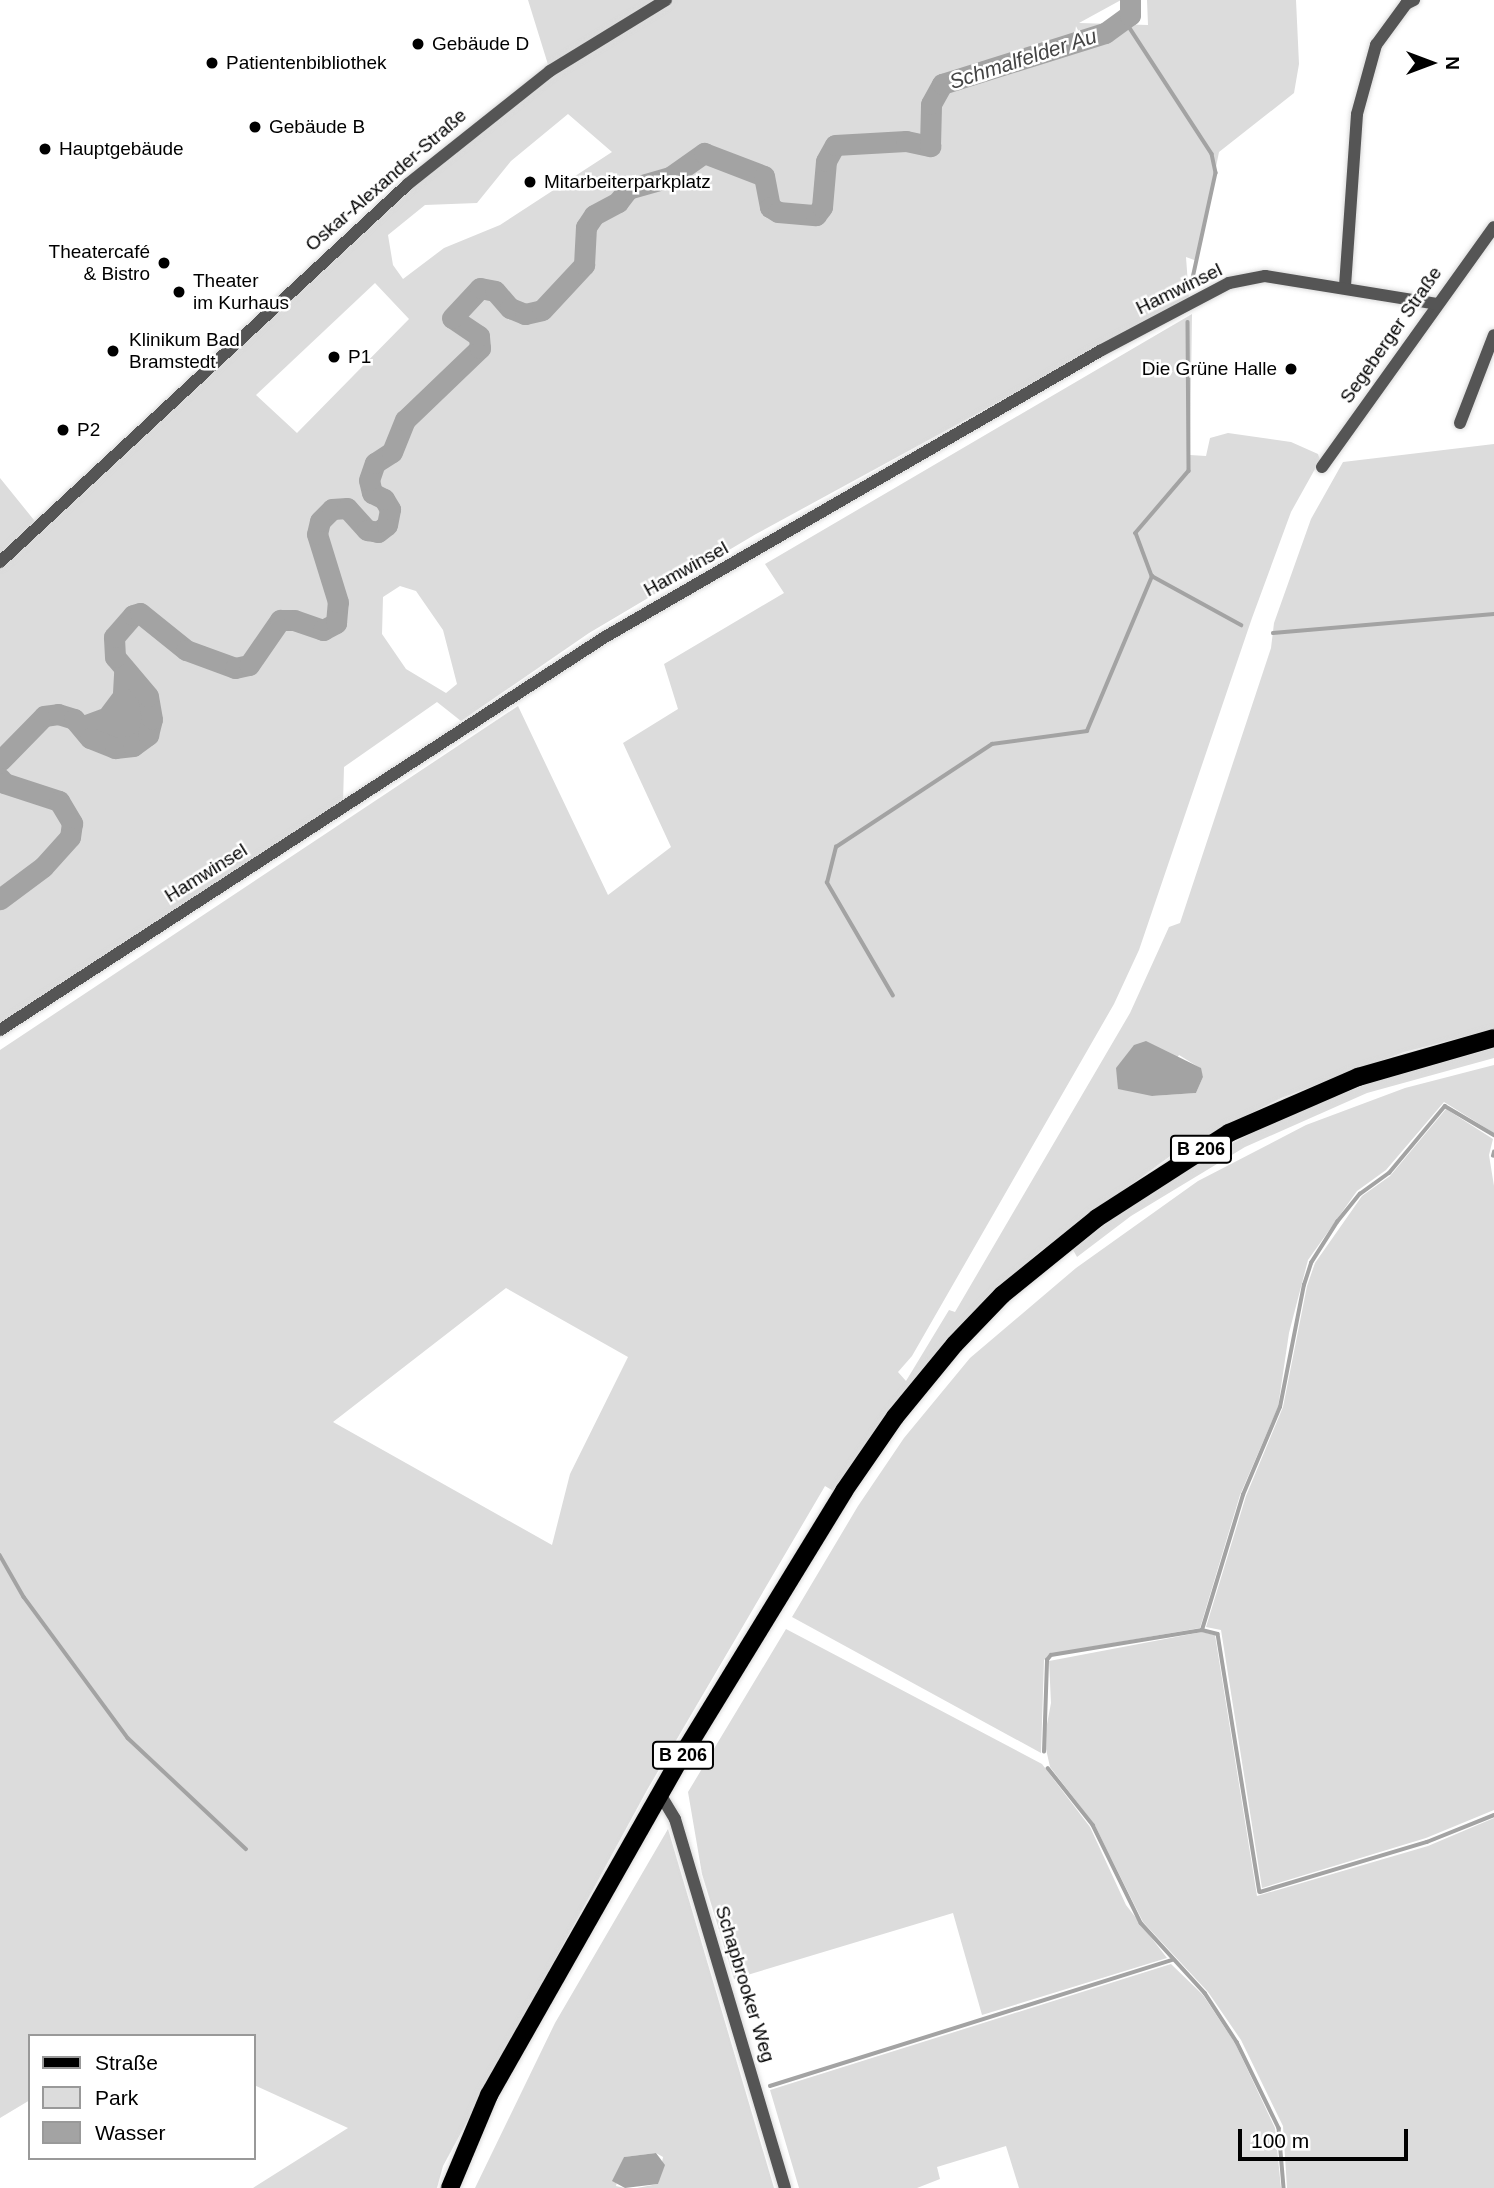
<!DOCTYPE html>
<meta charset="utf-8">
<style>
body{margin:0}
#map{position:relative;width:1494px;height:2188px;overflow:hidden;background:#fff;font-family:Arial,sans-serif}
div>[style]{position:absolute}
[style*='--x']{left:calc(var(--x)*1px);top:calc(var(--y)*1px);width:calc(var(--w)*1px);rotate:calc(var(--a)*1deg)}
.green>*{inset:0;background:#dcdcdc}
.water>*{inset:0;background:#a3a3a3}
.stream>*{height:3.5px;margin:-1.75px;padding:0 1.75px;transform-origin:1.75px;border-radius:1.75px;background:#a3a3a3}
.river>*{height:21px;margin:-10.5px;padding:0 10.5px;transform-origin:10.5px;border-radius:10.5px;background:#a3a3a3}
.roads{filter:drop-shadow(0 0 2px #dbdbdb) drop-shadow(0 0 2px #dbdbdb)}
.street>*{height:12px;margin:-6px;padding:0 6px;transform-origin:6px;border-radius:6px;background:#555}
.primary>*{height:18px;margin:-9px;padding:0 9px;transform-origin:9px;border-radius:9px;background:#000}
.dots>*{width:19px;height:19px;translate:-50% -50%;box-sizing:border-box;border:4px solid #fff;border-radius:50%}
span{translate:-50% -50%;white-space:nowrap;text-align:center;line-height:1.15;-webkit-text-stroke:5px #fff;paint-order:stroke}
.shield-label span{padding:2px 5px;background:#fff;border:2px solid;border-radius:5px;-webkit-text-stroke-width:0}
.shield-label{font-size:18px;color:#000;font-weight:700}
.poi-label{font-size:19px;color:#000}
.left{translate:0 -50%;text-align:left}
.right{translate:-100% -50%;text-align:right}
.street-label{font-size:19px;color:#000}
.water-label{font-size:21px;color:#444;font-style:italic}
.legend{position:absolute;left:28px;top:2034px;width:228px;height:126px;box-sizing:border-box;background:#fff;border:2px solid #999;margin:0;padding:9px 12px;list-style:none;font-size:21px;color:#000}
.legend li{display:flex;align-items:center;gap:14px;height:35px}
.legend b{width:35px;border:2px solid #999}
.north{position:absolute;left:1396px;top:28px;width:70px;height:70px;-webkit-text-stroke:5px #fff;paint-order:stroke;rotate:90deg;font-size:19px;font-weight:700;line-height:28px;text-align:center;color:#000}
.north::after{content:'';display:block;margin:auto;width:24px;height:32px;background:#000;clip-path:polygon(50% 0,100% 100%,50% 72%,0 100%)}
.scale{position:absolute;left:1238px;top:2129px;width:170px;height:32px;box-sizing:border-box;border:4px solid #000;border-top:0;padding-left:9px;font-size:21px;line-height:24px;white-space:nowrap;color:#000;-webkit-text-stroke:5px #fff;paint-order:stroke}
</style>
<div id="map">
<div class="green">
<div style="clip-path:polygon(evenodd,528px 0,1121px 0,1079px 23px,1148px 25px,1147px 0,1296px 0,1299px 64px,1294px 93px,1219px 152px,1197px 261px,1186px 257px,1189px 298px,756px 534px,589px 633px,461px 721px,437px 702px,344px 767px,343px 803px,0 1023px,0 478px,38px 525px,266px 312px,550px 71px,528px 0,568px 114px,612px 152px,500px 225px,444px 248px,403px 279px,393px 265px,388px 235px,425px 205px,477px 203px,511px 161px,568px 114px,528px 0,375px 283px,409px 319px,297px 433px,256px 395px,375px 283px,528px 0,400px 586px,416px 591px,443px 630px,457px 684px,446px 693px,406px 669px,382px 634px,383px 597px,400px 586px)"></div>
<div style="clip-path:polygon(evenodd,1192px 314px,1190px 455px,1206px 456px,1210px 438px,1228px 433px,1291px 442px,1318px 454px,1320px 460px,1291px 512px,1252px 618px,1139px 950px,1114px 1004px,912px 1356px,898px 1372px,906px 1381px,949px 1310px,955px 1312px,1130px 1013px,1169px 927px,1180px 923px,1271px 648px,1274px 623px,1311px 519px,1343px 462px,1494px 444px,1494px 1029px,1404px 1052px,1281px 1098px,1177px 1151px,1038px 1253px,973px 1314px,835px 1492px,825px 1486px,647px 1790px,443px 2166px,437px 2188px,253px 2188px,348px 2128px,254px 2085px,254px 2036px,30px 2036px,30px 2100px,0 2118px,0 1050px,518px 706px,608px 895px,671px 847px,623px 743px,678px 709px,664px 664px,784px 593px,765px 564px,1192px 314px,1179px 1055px,1200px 1068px,1203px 1077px,1196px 1093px,1152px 1096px,1179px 1055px,1192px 314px,506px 1288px,628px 1357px,570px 1474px,552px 1545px,333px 1422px,506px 1288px)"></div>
<div style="clip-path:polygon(1494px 1048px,1494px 1058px,1367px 1093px,1245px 1147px,1131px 1216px,1077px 1257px,1072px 1248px,1124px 1210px,1194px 1164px,1280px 1118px,1367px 1084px)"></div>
<div style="clip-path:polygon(1494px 1065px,1494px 1133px,1444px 1102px,1386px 1170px,1357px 1191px,1308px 1260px,1289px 1333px,1278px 1407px,1240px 1495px,1200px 1628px,1050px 1654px,1044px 1660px,1041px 1753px,792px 1617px,858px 1506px,904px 1438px,970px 1358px,1076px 1268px,1198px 1181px,1306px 1125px,1405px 1088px)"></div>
<div style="clip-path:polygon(1446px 1109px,1493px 1139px,1489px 1155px,1494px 1186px,1494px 1810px,1426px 1838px,1262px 1888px,1221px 1630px,1206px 1627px,1246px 1496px,1283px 1407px,1307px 1286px,1315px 1263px,1362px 1196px,1390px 1176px)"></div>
<div style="clip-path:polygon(786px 1629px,1042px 1764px,1090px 1827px,1126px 1905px,1167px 1958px,982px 2015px,953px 1913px,734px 1979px,702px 1874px,688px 1792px)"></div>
<div style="clip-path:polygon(1202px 1632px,1215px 1635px,1257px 1896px,1428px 1846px,1494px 1818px,1494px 2188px,1287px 2188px,1283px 2126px,1241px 2040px,1208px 1992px,1143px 1922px,1094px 1824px,1050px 1767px,1044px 1740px,1051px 1703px,1049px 1661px)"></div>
<div style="clip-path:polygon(668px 1829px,774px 2188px,637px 2188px,658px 2184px,663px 2157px,656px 2153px,624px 2157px,616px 2186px,625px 2188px,475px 2188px,555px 2023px)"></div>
<div style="clip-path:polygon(1171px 1964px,1203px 1995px,1235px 2043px,1275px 2128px,1281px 2188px,1019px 2188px,1006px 2146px,937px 2167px,940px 2179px,917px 2188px,799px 2188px,770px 2090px)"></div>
</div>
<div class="water">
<div style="clip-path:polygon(115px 657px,148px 696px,152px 719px,148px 735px,133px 746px,115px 748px,90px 738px,74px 719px,101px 709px,113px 693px)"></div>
<div style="clip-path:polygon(1146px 1041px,1201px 1068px,1203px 1077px,1196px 1093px,1152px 1096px,1118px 1089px,1116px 1068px,1134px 1045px)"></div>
<div style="clip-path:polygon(656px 2153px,665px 2165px,658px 2184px,625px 2188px,612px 2181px,624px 2157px)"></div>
</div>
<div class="stream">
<div style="--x:1124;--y:19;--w:161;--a:56.9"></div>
<div style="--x:1212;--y:154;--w:19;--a:78"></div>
<div style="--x:1216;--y:173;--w:118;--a:102.3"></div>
<div style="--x:1188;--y:322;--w:149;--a:89.6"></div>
<div style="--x:1189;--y:471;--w:82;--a:130.5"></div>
<div style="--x:1136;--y:533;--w:46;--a:69.6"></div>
<div style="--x:1152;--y:576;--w:102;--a:28.8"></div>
<div style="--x:1273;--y:633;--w:222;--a:-4.9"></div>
<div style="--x:893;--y:996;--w:131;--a:-120.3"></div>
<div style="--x:827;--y:883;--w:37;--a:-76"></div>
<div style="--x:836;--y:847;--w:187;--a:-33.4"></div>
<div style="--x:992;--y:744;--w:96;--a:-7.8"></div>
<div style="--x:1087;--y:731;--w:168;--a:-67.2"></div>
<div style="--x:1493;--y:1156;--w:4;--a:-76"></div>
<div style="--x:0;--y:1555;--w:48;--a:60.3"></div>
<div style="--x:24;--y:1597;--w:175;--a:53.6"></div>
<div style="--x:128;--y:1738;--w:162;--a:43.2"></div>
<div style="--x:1202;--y:1630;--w:16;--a:14"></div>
<div style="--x:1218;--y:1634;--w:261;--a:80.8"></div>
<div style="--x:1260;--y:1892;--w:174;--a:-16.7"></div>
<div style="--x:1427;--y:1842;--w:72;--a:-21.9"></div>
<div style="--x:1044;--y:1752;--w:92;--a:-88.1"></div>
<div style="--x:1047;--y:1660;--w:6;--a:-51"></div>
<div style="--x:1051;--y:1655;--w:153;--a:-9.4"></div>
<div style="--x:1202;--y:1630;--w:141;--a:-73.1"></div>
<div style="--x:1243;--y:1495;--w:95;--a:-67.2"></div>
<div style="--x:1280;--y:1407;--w:124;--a:-78.9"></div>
<div style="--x:1304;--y:1285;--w:23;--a:-72"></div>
<div style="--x:1311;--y:1263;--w:49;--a:-57.6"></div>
<div style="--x:1337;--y:1222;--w:36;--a:-51"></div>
<div style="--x:1360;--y:1194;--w:36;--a:-36"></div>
<div style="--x:1389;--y:1173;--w:87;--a:-50.1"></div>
<div style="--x:1445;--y:1106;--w:57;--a:30.6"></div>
<div style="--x:1048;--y:1768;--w:73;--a:51.7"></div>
<div style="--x:1093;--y:1825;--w:109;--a:63.9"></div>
<div style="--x:1141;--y:1923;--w:95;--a:47.6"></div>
<div style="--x:1205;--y:1993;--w:59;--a:56.9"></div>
<div style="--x:1237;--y:2042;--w:96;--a:64"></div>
<div style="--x:1279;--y:2128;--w:60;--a:85.2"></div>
<div style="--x:770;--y:2086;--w:422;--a:-17.4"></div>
</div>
<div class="river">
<div style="--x:0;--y:761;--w:63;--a:-45.6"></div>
<div style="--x:44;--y:716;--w:14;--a:-8"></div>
<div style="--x:58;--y:714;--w:17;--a:17"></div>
<div style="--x:74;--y:719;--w:25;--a:50"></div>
<div style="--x:90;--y:738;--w:27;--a:22"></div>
<div style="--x:115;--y:748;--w:18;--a:-6"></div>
<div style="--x:133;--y:746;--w:19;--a:-36"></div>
<div style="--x:148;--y:735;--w:16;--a:-76"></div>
<div style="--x:152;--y:719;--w:23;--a:-100"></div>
<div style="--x:148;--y:696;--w:51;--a:-130.2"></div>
<div style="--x:115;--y:657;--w:20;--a:-93"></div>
<div style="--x:114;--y:637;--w:29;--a:-49"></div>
<div style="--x:133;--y:615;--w:7;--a:-16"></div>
<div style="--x:140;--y:613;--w:59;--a:38.8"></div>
<div style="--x:186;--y:650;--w:52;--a:20.2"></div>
<div style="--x:235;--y:668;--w:14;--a:-12"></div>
<div style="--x:249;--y:665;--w:55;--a:-55.4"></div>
<div style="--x:280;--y:620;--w:14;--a:0"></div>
<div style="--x:294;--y:620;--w:31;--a:19"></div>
<div style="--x:323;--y:630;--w:15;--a:-28"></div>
<div style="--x:336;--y:623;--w:21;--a:-85"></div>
<div style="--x:338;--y:602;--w:71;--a:-107.2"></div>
<div style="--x:317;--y:534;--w:13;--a:-77"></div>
<div style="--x:320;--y:521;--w:17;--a:-45"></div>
<div style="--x:332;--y:509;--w:15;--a:-4"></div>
<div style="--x:347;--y:508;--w:30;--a:48"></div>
<div style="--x:367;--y:530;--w:11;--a:10"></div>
<div style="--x:378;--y:532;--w:11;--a:-38"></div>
<div style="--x:387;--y:525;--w:16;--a:-79"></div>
<div style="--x:390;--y:509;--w:12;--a:-121"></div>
<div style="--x:384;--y:499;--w:13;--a:-153"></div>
<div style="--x:372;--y:493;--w:13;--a:-103"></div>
<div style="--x:369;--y:480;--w:18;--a:-71"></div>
<div style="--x:375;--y:463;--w:20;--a:-33"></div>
<div style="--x:392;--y:452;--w:35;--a:-68"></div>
<div style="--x:405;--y:420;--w:104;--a:-43.8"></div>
<div style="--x:480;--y:348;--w:12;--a:-95"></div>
<div style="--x:479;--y:336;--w:32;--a:-146"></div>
<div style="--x:452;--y:318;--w:41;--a:-47"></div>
<div style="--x:480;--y:288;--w:15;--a:11"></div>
<div style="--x:495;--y:291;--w:23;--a:49"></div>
<div style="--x:510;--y:308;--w:16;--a:22"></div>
<div style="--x:525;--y:314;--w:17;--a:-13"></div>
<div style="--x:542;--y:310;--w:62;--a:-47"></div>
<div style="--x:584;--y:265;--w:38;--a:-87"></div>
<div style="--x:586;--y:227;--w:14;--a:-56"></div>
<div style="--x:594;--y:215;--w:27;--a:-28"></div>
<div style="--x:618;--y:202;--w:16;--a:-52"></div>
<div style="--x:628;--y:189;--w:44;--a:-15.9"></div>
<div style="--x:670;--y:177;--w:42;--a:-35.2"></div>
<div style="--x:704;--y:153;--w:64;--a:21"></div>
<div style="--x:764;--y:176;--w:32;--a:79"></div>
<div style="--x:770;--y:207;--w:9;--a:32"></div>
<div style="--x:778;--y:212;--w:38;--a:5"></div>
<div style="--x:816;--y:215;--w:10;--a:-53"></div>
<div style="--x:822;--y:207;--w:46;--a:-85"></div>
<div style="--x:826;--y:161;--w:18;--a:-61"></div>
<div style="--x:835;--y:145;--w:71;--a:-3.2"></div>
<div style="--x:906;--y:141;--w:25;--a:12"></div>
<div style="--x:930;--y:146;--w:42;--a:-88.6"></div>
<div style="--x:931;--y:104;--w:23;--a:-61"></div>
<div style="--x:942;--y:84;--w:171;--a:-17.4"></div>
<div style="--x:1105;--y:33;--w:31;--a:-36"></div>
<div style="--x:1130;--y:15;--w:15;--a:-90"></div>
<div style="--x:0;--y:778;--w:6;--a:51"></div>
<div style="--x:4;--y:783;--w:58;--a:18.1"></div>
<div style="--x:59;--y:801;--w:26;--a:59"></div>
<div style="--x:72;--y:823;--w:14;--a:98"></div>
<div style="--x:70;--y:837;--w:40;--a:132"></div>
<div style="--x:43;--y:867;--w:54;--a:143.3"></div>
</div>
<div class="roads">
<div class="street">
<div style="--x:1345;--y:286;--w:172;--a:-86"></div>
<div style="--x:1357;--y:114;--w:72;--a:-74.6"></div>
<div style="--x:1376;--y:45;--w:51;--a:-53.8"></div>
<div style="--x:1406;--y:4;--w:9;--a:-27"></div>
<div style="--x:1460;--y:423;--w:94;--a:-68.9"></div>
<div style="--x:1322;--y:467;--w:295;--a:-54.4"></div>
<div style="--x:0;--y:562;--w:556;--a:-42.81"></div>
<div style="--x:408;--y:184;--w:181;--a:-38.5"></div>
<div style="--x:550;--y:71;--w:136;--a:-31.5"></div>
<div style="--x:0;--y:1030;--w:721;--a:-33.01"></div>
<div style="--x:605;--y:637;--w:572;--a:-30.02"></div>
<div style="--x:1100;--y:351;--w:146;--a:-27.8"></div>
<div style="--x:1229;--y:283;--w:37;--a:-11"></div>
<div style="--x:1265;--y:276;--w:174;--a:9.2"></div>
<div style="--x:660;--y:1794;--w:29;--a:59"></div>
<div style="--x:675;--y:1819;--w:385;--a:73.4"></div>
</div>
<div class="primary">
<div style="--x:450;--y:2188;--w:101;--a:-67.2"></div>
<div style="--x:489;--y:2095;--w:392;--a:-60.4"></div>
<div style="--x:683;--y:1754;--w:308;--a:-58.5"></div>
<div style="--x:844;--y:1491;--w:90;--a:-55.4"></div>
<div style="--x:895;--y:1417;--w:94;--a:-50.6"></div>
<div style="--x:955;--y:1344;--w:68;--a:-46.2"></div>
<div style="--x:1002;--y:1295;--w:122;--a:-39"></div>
<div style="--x:1097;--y:1218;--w:157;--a:-32.8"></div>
<div style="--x:1229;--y:1133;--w:141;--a:-23.5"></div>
<div style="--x:1358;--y:1077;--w:141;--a:-16"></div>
</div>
</div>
<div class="dots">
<div style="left:418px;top:44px;background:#000"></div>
<div style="left:212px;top:63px;background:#000"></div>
<div style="left:255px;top:127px;background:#000"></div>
<div style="left:45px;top:149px;background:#000"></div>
<div style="left:530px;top:182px;background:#000"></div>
<div style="left:164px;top:263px;background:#000"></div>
<div style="left:179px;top:292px;background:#000"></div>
<div style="left:113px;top:351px;background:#000"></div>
<div style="left:334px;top:357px;background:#000"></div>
<div style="left:1291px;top:369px;background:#000"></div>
<div style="left:63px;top:430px;background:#000"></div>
</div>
<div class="shield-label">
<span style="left:1201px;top:1149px">B 206</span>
<span style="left:683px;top:1755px">B 206</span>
</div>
<div class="poi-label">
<span class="left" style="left:432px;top:44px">Gebäude D</span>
<span class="left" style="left:226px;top:63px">Patientenbibliothek</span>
<span class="left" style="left:269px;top:127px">Gebäude B</span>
<span class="left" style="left:59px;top:149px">Hauptgebäude</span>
<span class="left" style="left:544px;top:182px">Mitarbeiterparkplatz</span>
<span class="right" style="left:150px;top:263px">Theatercafé<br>&amp; Bistro</span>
<span class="left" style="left:193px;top:292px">Theater<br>im Kurhaus</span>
<span class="left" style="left:129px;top:351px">Klinikum Bad<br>Bramstedt</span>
<span class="left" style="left:348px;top:357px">P1</span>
<span class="right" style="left:1277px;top:369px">Die Grüne Halle</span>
<span class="left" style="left:77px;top:430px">P2</span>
</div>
<div class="street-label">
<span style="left:386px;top:180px;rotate:-41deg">Oskar-Alexander-Straße</span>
<span style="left:1179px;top:289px;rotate:-26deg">Hamwinsel</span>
<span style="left:1391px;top:335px;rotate:-55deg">Segeberger Straße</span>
<span style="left:686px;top:569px;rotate:-29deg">Hamwinsel</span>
<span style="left:206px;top:873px;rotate:-32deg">Hamwinsel</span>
<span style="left:745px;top:1984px;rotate:73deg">Schapbrooker Weg</span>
</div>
<div class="water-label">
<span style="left:1023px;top:59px;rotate:-18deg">Schmalfelder Au</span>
</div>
<ul class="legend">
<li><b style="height:9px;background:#000"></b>Straße</li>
<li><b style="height:19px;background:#dcdcdc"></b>Park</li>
<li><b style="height:19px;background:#a3a3a3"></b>Wasser</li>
</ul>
<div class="north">N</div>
<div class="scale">100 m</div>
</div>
